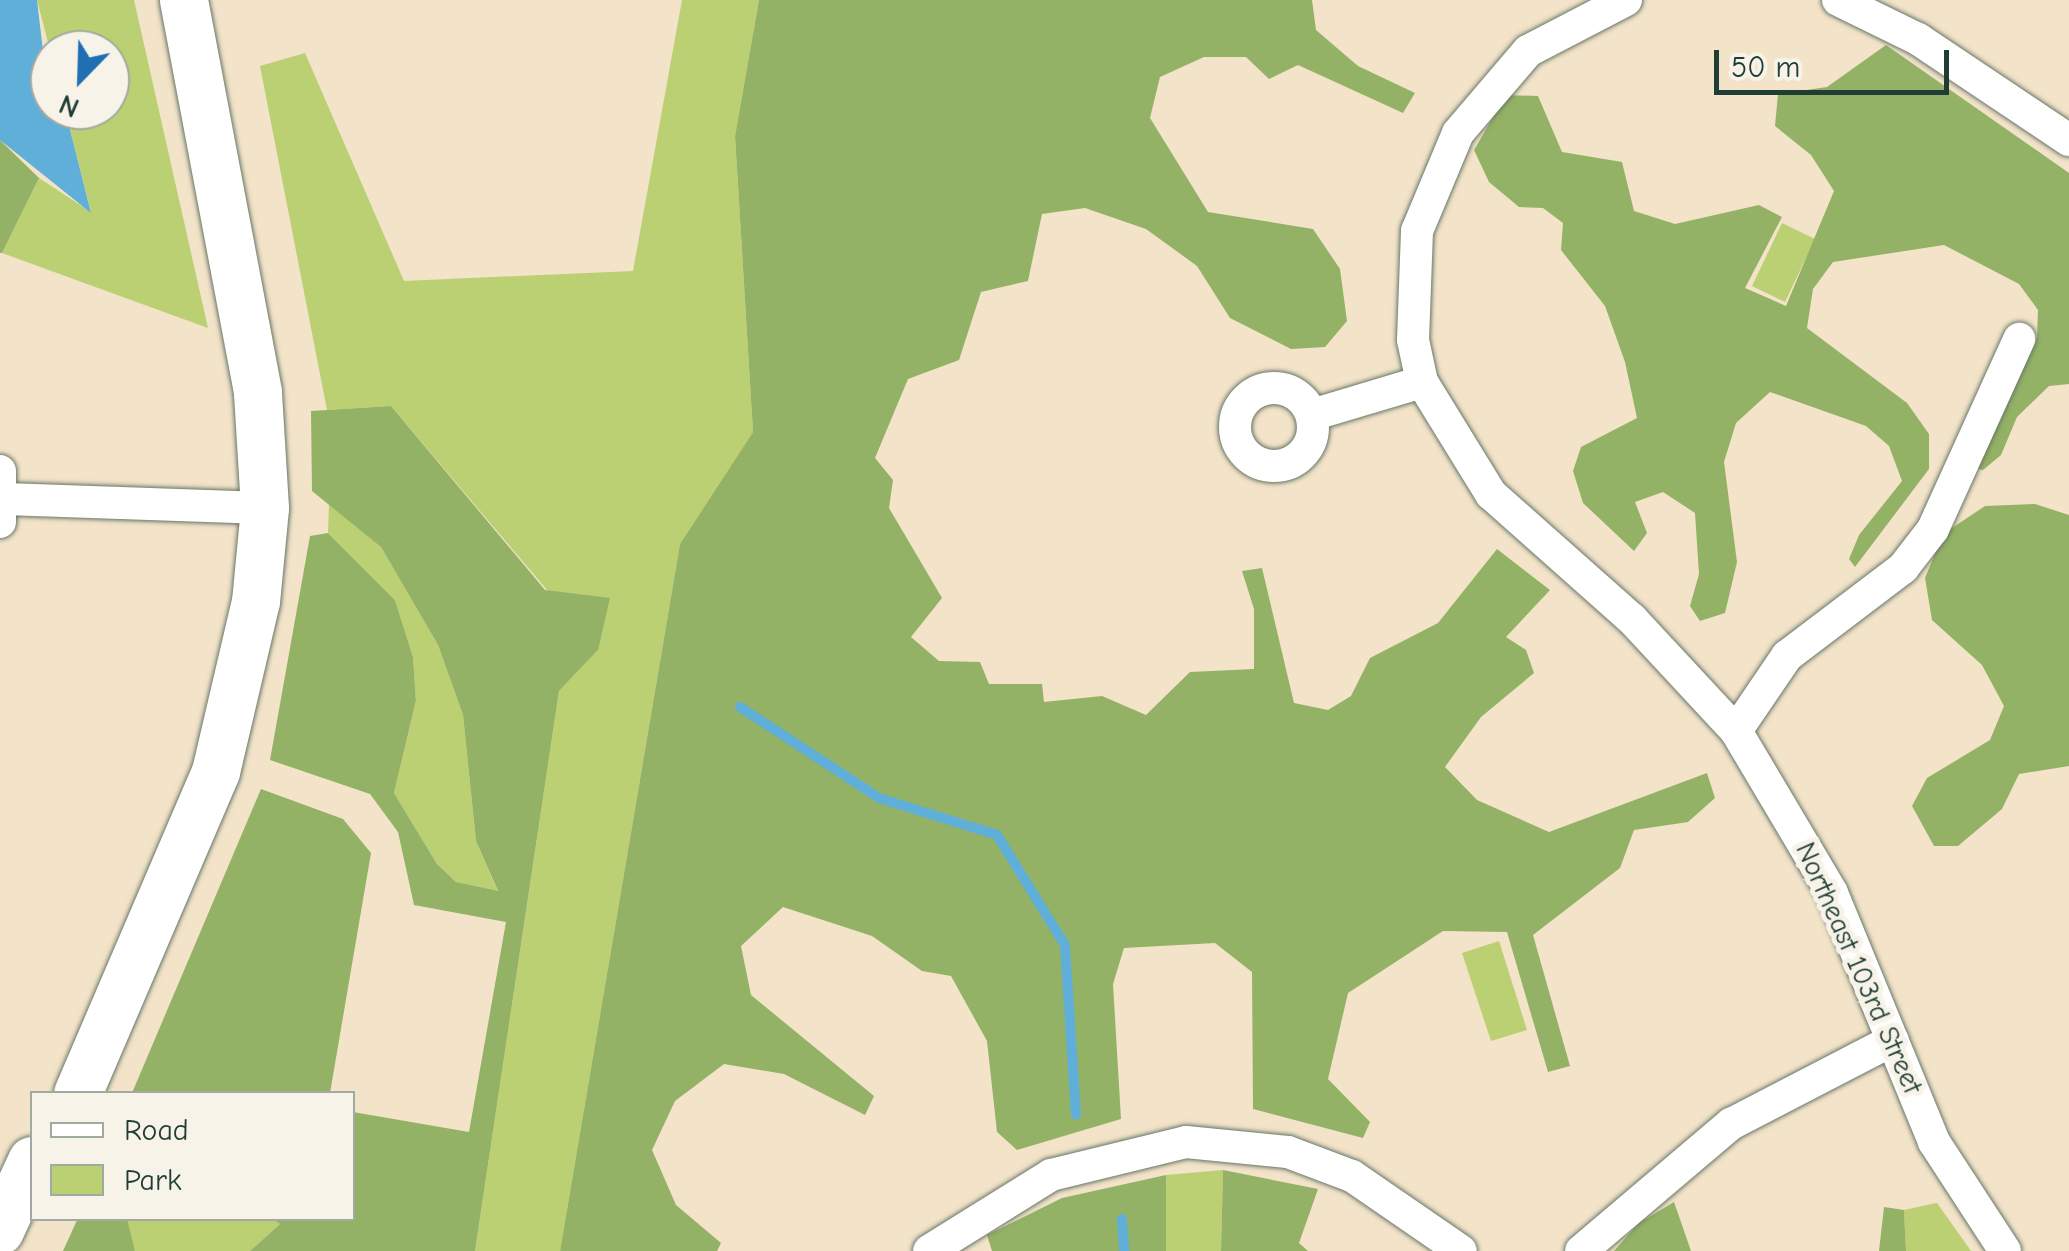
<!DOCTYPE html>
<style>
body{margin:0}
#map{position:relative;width:2069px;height:1251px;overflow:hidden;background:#f2e3c9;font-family:"Comic Neue",sans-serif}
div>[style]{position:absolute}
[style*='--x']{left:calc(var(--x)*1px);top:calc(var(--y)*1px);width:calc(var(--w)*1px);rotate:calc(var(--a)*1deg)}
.green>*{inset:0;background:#bbcf73}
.forest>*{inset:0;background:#94b265}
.water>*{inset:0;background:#5fafd9}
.stream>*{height:10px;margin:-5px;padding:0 5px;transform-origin:5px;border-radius:5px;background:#5fafd9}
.roads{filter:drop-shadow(0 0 2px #697768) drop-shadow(0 0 2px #697768)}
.street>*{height:32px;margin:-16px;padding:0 16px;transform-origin:16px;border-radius:16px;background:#fff}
.street>.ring{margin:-16px;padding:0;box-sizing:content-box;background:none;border:32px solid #fff;border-radius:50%}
.secondary>*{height:48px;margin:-24px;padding:0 24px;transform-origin:24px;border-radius:24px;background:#fff}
span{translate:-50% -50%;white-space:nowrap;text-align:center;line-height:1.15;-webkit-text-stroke:10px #f7f3e8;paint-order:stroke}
.street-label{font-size:28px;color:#1f3d34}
.legend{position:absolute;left:30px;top:1091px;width:325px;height:130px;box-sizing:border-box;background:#f7f3e8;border:2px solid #a1aaa0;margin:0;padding:12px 18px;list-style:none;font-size:30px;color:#1f3d34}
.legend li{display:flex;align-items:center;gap:20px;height:50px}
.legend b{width:50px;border:2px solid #a1aaa0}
.north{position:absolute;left:30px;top:30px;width:100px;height:100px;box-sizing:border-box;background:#f7f3e8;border:2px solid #a1aaa0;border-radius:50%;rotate:203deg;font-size:28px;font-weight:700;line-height:40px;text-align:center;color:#1f3d34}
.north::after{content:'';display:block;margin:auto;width:35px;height:45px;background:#1f6fb2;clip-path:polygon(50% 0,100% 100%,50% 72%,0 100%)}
.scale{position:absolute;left:1714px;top:50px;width:235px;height:45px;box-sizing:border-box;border:5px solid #1f3d34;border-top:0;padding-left:12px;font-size:30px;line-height:35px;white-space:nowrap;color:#1f3d34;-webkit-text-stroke:8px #f7f3e8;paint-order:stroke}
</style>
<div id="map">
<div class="green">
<div style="clip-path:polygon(37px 0,134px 0,208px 328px,2px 253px,39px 178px,91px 212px,65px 110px,110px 110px,110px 50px,50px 50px)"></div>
<div style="clip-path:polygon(682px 0,759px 0,735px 136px,753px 432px,680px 544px,560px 1251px,475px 1251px,559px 691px,598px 650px,391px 406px,327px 410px,260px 66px,305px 53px,404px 281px,633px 271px)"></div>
<div style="clip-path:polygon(1782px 223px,1815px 239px,1785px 302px,1752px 286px)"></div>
<div style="clip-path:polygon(329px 503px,381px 547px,438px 645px,463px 715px,476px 841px,498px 892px,456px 882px,437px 864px,394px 793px,416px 702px,413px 657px,395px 600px,328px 533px)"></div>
<div style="clip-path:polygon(1499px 941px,1527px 1030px,1491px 1041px,1462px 953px)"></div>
<div style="clip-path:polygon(1223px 1170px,1221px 1251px,1166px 1251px,1166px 1175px)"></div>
<div style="clip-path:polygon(1936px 1203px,1937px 1203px,1971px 1251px,1906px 1251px,1904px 1210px)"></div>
<div style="clip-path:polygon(273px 1218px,280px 1224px,250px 1251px,135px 1251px,128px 1229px,127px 1219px)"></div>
</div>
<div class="forest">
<div style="clip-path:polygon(759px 0,1312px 0,1316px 30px,1358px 66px,1415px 93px,1403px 113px,1298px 65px,1269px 79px,1246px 57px,1204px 57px,1160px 77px,1150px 118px,1208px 212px,1313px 229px,1340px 269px,1347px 321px,1325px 347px,1291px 349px,1230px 318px,1197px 266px,1146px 229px,1085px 208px,1042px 214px,1028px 281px,981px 292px,959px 360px,908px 379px,875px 458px,893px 480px,889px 508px,942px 598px,911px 637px,939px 661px,980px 662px,989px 684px,1042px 684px,1044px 702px,1102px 696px,1146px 715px,1190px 672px,1254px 669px,1254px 609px,1242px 571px,1262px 568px,1294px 703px,1328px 710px,1351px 696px,1370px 658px,1438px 623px,1497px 549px,1550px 590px,1506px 637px,1526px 650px,1534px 673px,1481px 717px,1445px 767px,1477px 800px,1549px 832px,1707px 773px,1715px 798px,1688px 822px,1634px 830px,1620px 868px,1533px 935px,1570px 1066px,1548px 1072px,1507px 932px,1443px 931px,1348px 993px,1328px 1079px,1370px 1122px,1363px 1138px,1253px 1109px,1252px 972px,1215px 943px,1124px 948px,1113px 984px,1121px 1119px,1017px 1150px,997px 1132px,987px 1041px,951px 976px,922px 971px,872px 936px,783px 907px,741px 946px,751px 995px,874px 1096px,865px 1115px,784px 1074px,724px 1064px,675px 1101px,652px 1150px,676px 1205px,721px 1243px,717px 1251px,560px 1251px,680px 544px,753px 432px,735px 136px)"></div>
<div style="clip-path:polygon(1886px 45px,2069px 173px,2069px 384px,2049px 386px,2017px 417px,2001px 455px,1983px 470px,1969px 467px,2037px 337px,2038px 310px,2019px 284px,1944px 245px,1833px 262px,1813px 289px,1807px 328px,1907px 403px,1929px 434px,1929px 469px,1855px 567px,1849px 559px,1859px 535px,1902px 481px,1889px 446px,1866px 426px,1770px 392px,1736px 423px,1724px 462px,1737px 562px,1725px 613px,1700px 621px,1690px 606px,1699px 574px,1695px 513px,1663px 492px,1635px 502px,1647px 533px,1634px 551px,1583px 503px,1573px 471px,1581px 447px,1637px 418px,1625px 362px,1605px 306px,1561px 250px,1563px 223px,1543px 208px,1519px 207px,1489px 182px,1474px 150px,1506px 95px,1538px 96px,1562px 152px,1622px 162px,1634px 211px,1675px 224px,1759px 205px,1782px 217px,1745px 288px,1786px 306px,1834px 191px,1811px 155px,1775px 126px,1778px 94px,1827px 87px)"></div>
<div style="clip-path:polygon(0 140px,39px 178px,2px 253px,0 253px)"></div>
<div style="clip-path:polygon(391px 406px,545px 590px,610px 598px,598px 650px,559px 691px,475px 1251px,250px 1251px,280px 1224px,273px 1219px,352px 1218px,353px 1112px,469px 1132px,506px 922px,414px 905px,398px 832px,370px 794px,270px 760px,310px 536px,328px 533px,395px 600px,413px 657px,416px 701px,394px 793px,437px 864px,456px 882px,498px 891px,476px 841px,463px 715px,438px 645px,381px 547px,312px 491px,311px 411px)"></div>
<div style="clip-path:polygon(2035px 504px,2069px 515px,2069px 766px,2019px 774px,2002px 809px,1958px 846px,1934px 846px,1912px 806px,1927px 778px,1990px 740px,2004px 706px,1982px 665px,1932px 620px,1925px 578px,1943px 534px,1985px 506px)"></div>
<div style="clip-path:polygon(261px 789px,343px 819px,371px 853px,330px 1093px,132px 1093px)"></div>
<div style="clip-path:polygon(1223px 1170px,1318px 1189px,1299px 1243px,1308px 1251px,1221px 1251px)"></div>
<div style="clip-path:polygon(1166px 1175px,1166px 1251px,992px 1251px,987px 1235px,1062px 1198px)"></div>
<div style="clip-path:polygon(1674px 1202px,1691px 1251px,1614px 1251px,1639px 1223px)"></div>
<div style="clip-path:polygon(1884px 1207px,1904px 1210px,1906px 1251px,1879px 1251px)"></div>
<div style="clip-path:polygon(78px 1218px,127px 1219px,135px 1251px,63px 1251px)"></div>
</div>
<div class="water">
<div style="clip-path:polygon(0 0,37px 0,50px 110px,65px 110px,91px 213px,0 140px)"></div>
</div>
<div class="stream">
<div style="--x:740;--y:707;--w:166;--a:33.2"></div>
<div style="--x:879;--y:798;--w:124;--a:17.4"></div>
<div style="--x:997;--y:835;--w:129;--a:58.3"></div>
<div style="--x:1065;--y:945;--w:170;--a:86.3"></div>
<div style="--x:1122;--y:1219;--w:32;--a:86"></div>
</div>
<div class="roads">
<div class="street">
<div style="--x:1626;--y:0;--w:110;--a:152.5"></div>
<div style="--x:1528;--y:51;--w:108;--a:130.5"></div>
<div style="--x:1458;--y:133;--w:106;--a:112.7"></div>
<div style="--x:1417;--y:231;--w:109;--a:92.1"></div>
<div style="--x:1413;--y:340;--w:43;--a:77.9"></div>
<div style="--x:1422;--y:382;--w:132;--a:58.4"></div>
<div style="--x:1491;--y:494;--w:188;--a:41.6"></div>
<div style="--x:1632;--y:619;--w:153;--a:47.1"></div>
<div style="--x:1736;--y:731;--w:188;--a:59.3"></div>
<div style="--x:1832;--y:893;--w:269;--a:67.7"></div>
<div style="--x:1934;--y:1142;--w:130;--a:56.9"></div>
<div style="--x:1838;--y:0;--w:89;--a:26"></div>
<div style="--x:1918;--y:39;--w:182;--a:33.8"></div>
<div class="ring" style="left:1235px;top:388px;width:46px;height:46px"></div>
<div style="--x:1315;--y:414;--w:112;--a:-16.7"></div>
<div style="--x:0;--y:471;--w:51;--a:90"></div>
<div style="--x:5;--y:499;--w:260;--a:2"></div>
<div style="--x:1736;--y:731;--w:91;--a:-55.8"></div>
<div style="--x:1787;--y:656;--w:146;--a:-37.2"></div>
<div style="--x:1903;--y:568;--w:49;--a:-52.4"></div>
<div style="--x:1933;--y:529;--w:209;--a:-65.6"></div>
<div style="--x:929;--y:1251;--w:144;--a:-31.9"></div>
<div style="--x:1051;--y:1175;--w:139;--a:-13.7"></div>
<div style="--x:1186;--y:1142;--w:102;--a:5.6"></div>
<div style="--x:1288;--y:1152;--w:68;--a:20.6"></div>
<div style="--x:1352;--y:1176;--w:132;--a:34.5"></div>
<div style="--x:1581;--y:1251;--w:197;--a:-40.3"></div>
<div style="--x:1731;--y:1124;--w:182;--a:-27.4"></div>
</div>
<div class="secondary">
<div style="--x:78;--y:1094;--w:350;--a:-66.8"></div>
<div style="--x:216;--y:772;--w:175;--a:-76.8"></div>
<div style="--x:256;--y:602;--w:94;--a:-84.5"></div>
<div style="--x:265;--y:508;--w:116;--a:-93.5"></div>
<div style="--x:258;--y:392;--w:399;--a:-100.7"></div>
<div style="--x:0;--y:1231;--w:77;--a:-65.4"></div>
</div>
</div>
<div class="street-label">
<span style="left:1859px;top:968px;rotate:66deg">Northeast 103rd Street</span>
</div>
<ul class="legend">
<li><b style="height:12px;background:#fff"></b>Road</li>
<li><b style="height:28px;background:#bbcf73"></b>Park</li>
</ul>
<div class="north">N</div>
<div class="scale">50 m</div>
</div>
